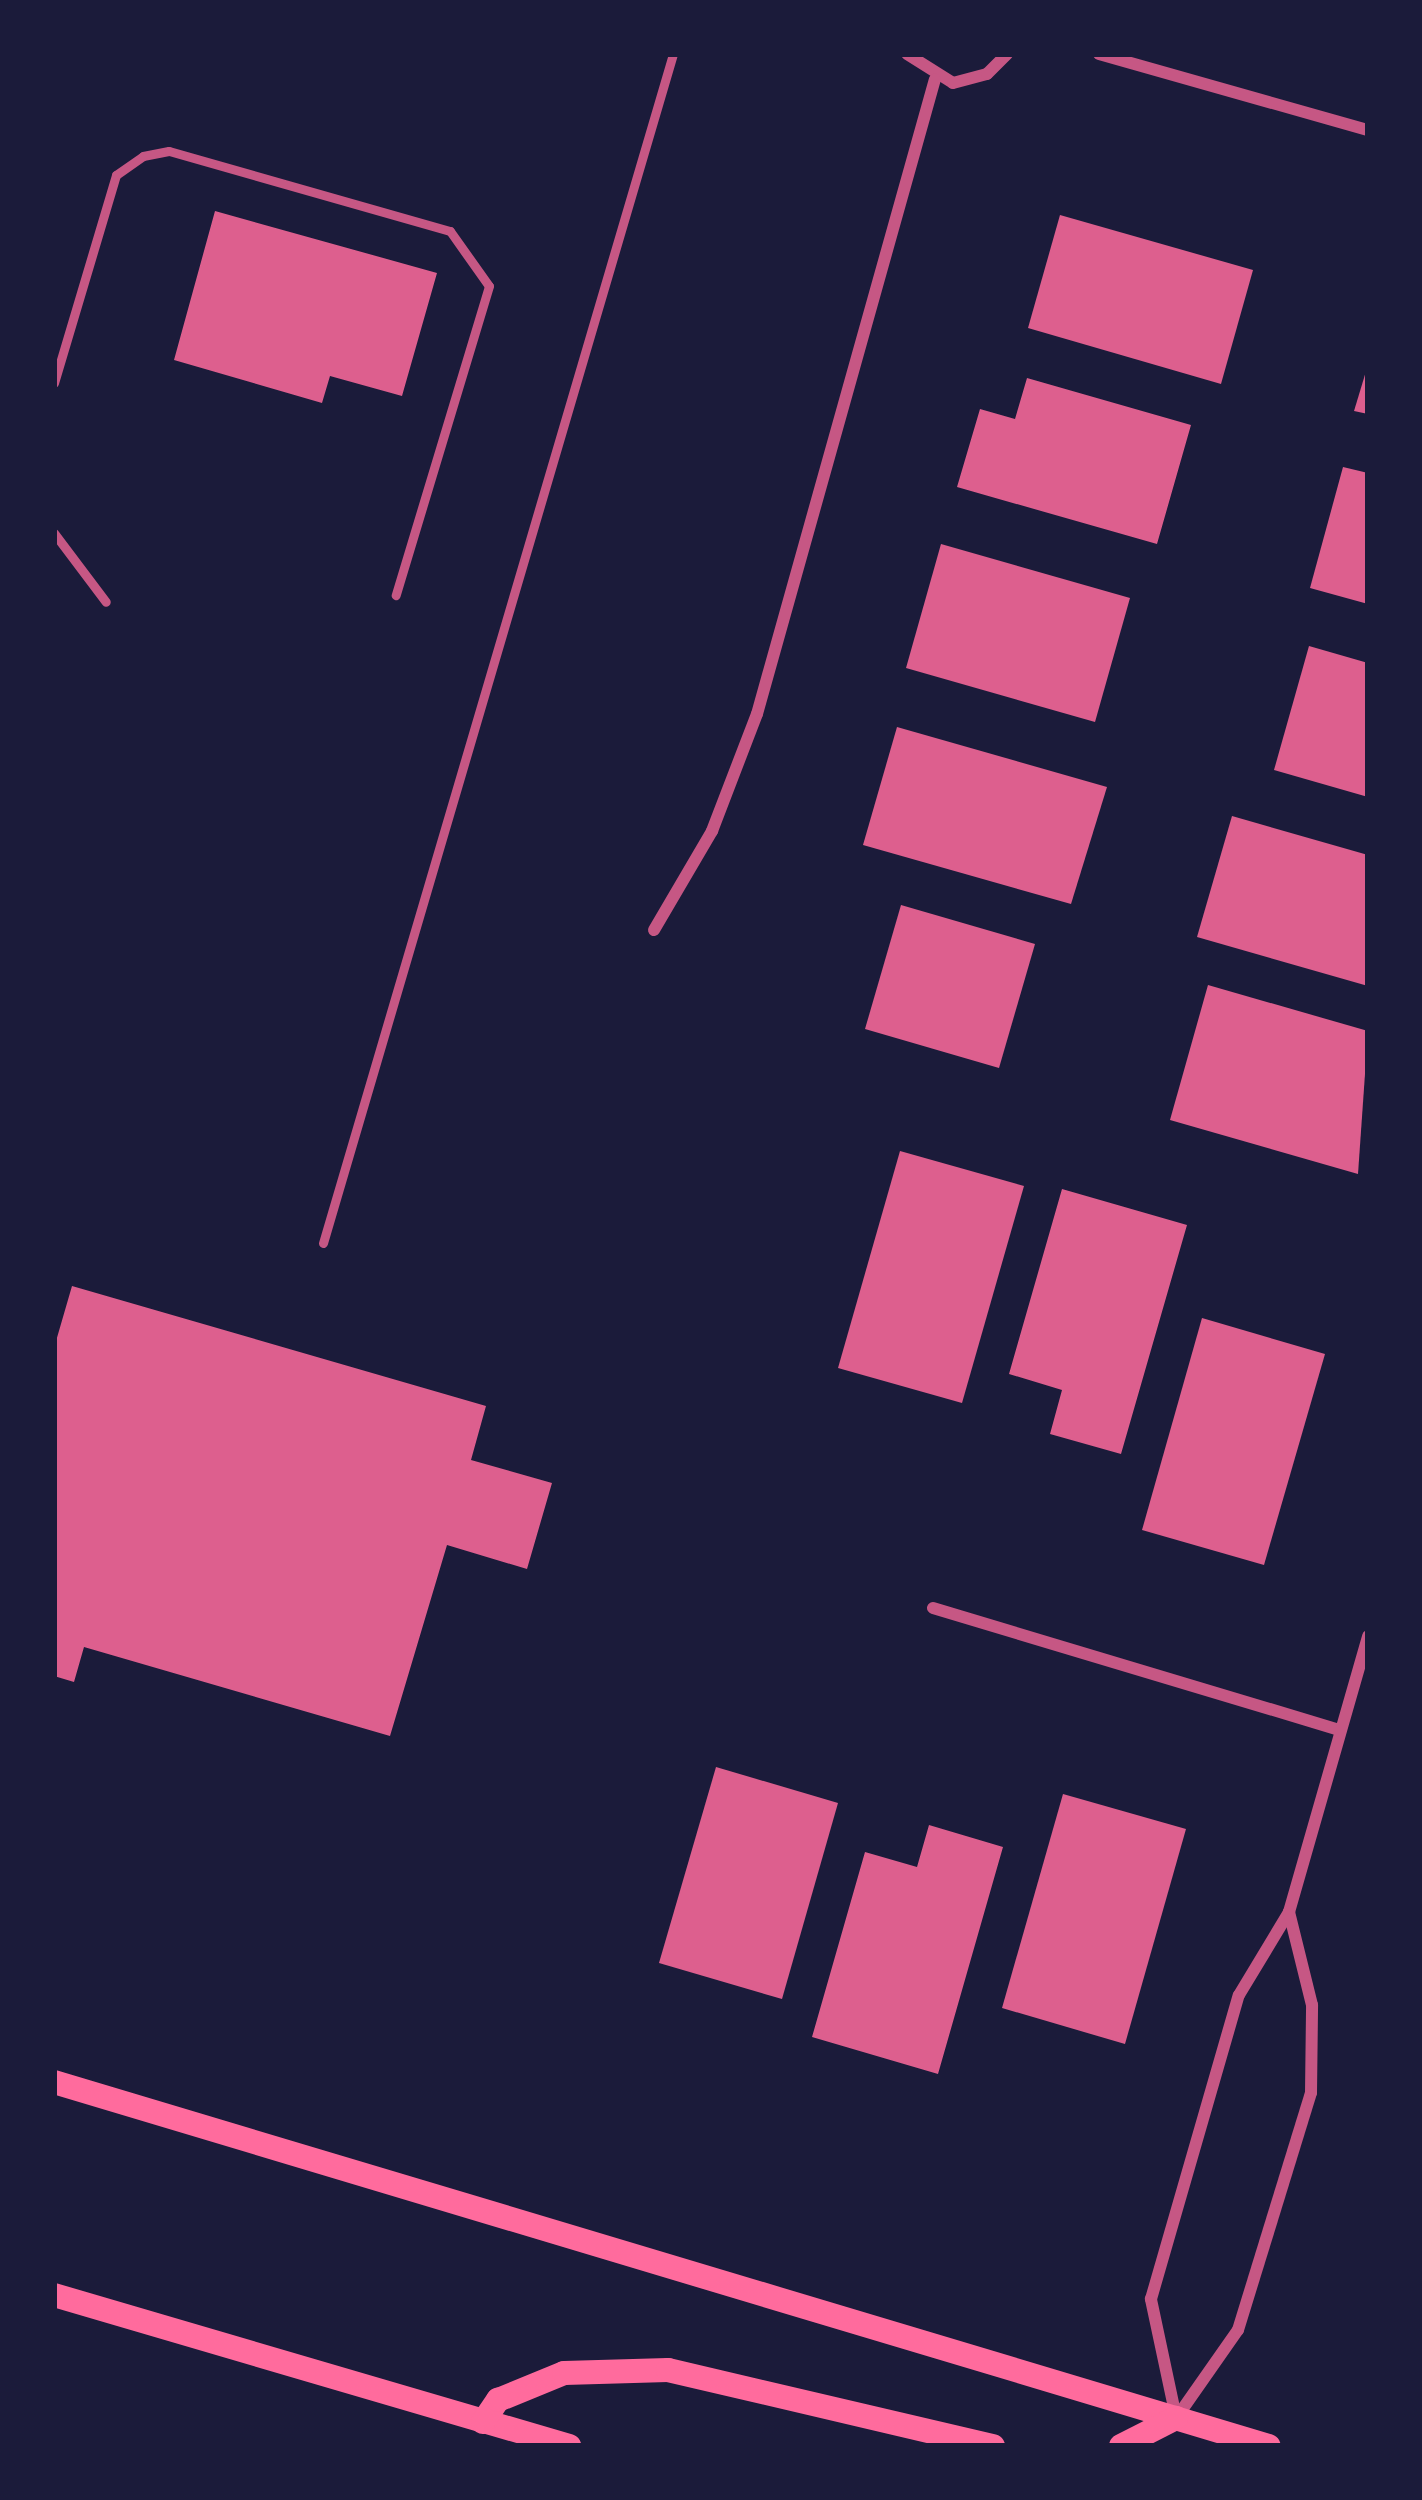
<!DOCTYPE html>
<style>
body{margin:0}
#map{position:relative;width:1422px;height:2500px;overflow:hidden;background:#1b1b3a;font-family:Rubik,sans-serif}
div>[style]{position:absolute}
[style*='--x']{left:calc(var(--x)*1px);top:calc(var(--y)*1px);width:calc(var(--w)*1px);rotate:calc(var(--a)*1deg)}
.building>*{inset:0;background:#dd5f8e}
.service>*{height:9px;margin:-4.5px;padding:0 4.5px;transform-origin:4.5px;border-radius:4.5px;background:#c65784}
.minor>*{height:12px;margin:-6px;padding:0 6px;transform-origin:6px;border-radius:6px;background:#c65784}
.secondary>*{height:24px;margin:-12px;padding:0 12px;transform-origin:12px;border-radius:12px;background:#ff6b9d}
span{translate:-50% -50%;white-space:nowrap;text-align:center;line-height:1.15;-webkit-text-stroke:10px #1b1b3a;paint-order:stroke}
.frame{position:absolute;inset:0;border:57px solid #1b1b3a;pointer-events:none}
</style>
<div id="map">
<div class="building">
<div style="clip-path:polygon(215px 211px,437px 273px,402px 396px,330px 376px,322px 403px,174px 360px)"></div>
<div style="clip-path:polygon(1060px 215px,1253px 270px,1221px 384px,1028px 328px)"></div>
<div style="clip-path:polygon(1367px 368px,1368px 368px,1368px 414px,1354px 411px)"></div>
<div style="clip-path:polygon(1027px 378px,1191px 425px,1157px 544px,957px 487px,980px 409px,1015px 419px)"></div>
<div style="clip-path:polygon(1343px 467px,1368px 473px,1368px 604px,1310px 588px)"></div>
<div style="clip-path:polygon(941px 544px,1130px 598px,1095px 722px,906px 668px)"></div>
<div style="clip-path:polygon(1309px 646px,1368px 663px,1368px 797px,1274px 770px)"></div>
<div style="clip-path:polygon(897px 727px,1107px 787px,1071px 904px,863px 845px)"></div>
<div style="clip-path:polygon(1232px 816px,1368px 855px,1368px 986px,1197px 937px)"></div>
<div style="clip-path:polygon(901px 905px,1035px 944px,999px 1068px,865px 1029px)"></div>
<div style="clip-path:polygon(1208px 985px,1368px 1031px,1358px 1174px,1170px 1120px)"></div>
<div style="clip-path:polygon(900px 1151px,1024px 1186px,962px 1403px,838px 1368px)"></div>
<div style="clip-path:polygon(1062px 1189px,1187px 1225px,1121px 1454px,1050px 1434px,1062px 1390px,1009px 1374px)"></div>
<div style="clip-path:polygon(72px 1286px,486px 1406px,471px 1460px,552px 1483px,527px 1569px,447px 1545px,390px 1736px,84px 1647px,74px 1682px,54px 1676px,54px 1348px)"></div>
<div style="clip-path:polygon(1202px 1318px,1325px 1354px,1264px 1565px,1142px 1530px)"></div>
<div style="clip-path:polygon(716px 1767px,838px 1803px,782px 1999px,659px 1963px)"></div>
<div style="clip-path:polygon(1063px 1794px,1186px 1829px,1125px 2044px,1002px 2008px)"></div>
<div style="clip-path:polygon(929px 1825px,1003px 1847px,938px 2074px,812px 2037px,865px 1852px,917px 1867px)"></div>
</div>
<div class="service">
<div style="--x:54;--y:383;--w:217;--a:-73.4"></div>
<div style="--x:116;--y:175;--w:33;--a:-35"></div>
<div style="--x:143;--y:156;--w:26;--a:-11"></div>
<div style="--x:169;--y:151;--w:292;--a:15.9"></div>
<div style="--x:450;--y:231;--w:67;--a:54.7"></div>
<div style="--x:489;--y:286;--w:323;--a:106.8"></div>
<div style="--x:54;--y:533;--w:86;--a:53"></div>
<div style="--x:323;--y:1243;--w:1239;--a:-73.6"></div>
</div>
<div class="minor">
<div style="--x:907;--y:54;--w:54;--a:32.2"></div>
<div style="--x:953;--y:83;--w:35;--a:-15"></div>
<div style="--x:987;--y:74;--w:28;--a:-45"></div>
<div style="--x:1099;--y:54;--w:280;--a:15.8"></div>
<div style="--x:654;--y:930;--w:115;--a:-59.6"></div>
<div style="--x:712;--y:831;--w:125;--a:-69"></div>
<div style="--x:757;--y:714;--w:659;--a:-74.34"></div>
<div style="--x:933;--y:1608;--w:425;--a:16.7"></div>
<div style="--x:1176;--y:2417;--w:121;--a:-102"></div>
<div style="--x:1151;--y:2299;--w:316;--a:-73.9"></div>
<div style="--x:1239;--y:1995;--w:97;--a:-58.9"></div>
<div style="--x:1289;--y:1912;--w:287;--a:-74"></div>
<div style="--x:1177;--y:2417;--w:106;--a:-55"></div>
<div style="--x:1238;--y:2330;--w:248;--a:-72.9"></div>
<div style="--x:1311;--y:2093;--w:88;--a:-89.3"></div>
<div style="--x:1312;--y:2005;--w:96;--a:-103.9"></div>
</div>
<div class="secondary">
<div style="--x:54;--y:2082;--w:1268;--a:16.68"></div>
<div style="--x:54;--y:2295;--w:537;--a:16.34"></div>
<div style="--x:483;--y:2422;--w:27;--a:-56"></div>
<div style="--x:498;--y:2400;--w:71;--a:-22.2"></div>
<div style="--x:564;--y:2373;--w:104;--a:-1.7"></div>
<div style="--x:668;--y:2370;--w:334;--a:13.2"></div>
<div style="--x:1121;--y:2446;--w:62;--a:-27"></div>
</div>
<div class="frame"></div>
</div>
